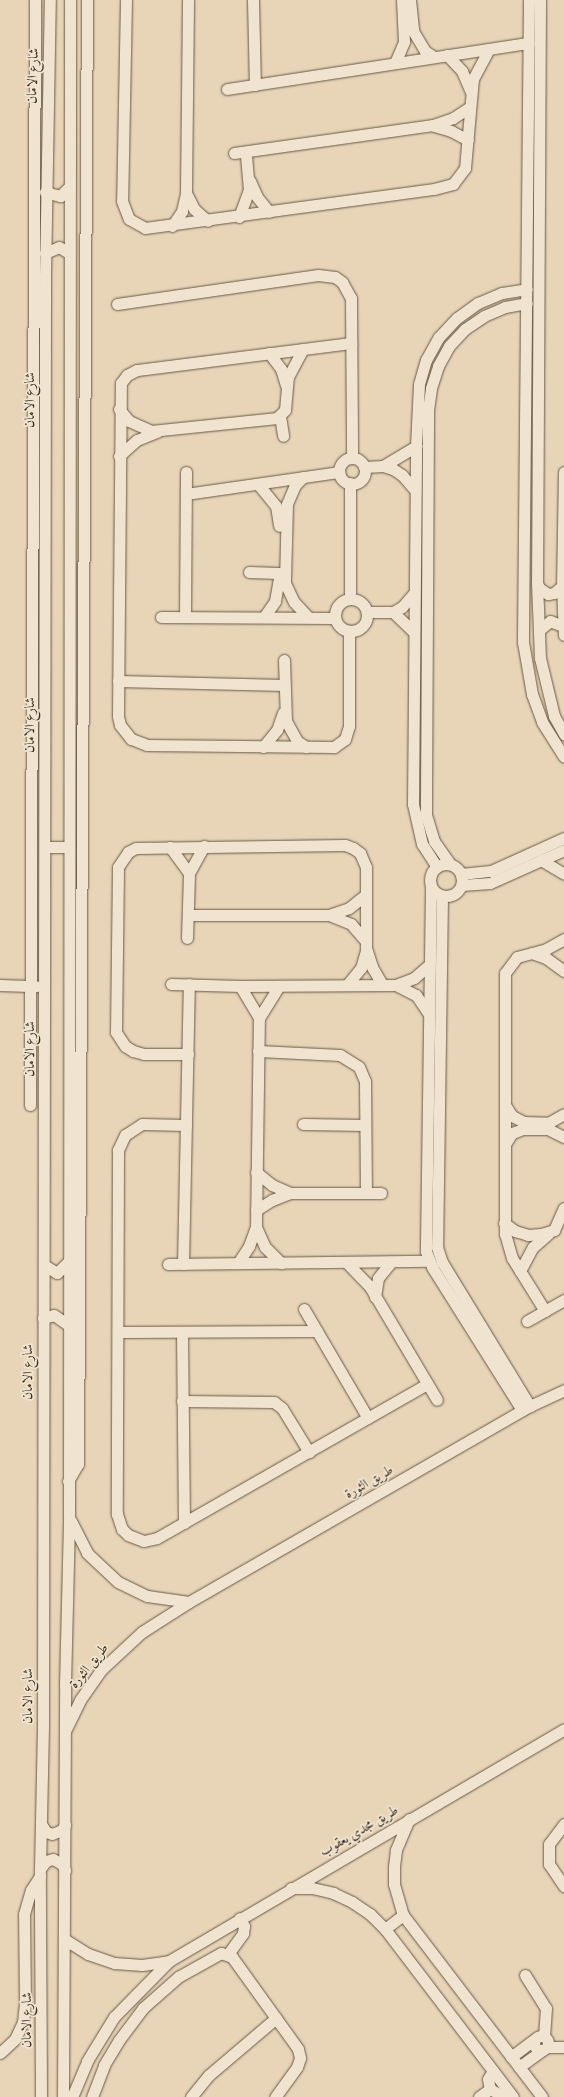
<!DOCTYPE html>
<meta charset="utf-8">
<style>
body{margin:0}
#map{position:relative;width:564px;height:2097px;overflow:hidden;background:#e8d5b8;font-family:"IM FELL DW Pica",Amiri,serif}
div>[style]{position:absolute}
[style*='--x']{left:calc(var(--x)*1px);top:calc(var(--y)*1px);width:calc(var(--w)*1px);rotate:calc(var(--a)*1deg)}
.roads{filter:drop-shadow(0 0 1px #685945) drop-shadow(0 0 1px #685945)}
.minor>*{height:11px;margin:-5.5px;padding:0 5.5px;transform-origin:5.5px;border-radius:5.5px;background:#f0e4d1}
.minor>.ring{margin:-5.5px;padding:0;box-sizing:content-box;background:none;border:11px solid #f0e4d1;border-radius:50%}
span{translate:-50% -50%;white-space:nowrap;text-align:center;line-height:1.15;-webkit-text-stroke:3.5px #f0e4d1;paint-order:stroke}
.street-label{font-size:14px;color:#3e301f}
</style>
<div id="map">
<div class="roads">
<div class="minor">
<div style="--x:126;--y:0;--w:201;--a:91.1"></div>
<div style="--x:122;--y:201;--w:19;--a:69"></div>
<div style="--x:129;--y:219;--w:18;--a:29"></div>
<div style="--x:145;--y:228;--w:292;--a:-7.7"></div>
<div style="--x:434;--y:189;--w:20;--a:-15"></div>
<div style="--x:453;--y:184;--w:20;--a:-53"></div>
<div style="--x:465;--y:168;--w:89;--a:-84.9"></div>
<div style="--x:473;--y:79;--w:34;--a:-62"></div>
<div style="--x:253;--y:0;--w:85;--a:88.7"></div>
<div style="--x:410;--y:0;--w:31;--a:84"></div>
<div style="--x:413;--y:31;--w:23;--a:59"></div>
<div style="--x:425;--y:51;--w:11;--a:34"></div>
<div style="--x:529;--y:0;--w:642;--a:90.54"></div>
<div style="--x:523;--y:642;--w:53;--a:80.2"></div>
<div style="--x:532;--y:694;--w:30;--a:70"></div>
<div style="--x:542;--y:722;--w:41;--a:57.8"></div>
<div style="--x:540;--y:0;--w:583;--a:90.29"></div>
<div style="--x:537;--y:583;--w:75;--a:87.7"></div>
<div style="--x:540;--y:658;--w:60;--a:76.4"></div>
<div style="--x:554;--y:716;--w:21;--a:61"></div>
<div style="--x:447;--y:55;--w:22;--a:47"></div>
<div style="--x:462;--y:71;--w:21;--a:67"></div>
<div style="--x:395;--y:63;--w:23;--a:-67"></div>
<div style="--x:404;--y:42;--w:42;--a:-92.7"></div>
<div style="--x:227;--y:89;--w:305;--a:-8.7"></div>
<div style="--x:434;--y:126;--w:18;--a:16"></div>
<div style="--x:451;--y:131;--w:19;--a:28"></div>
<div style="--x:234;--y:153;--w:201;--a:-8"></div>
<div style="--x:433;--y:125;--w:21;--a:-19"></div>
<div style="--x:453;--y:118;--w:20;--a:-33"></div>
<div style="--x:250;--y:181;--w:17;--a:66"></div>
<div style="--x:257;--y:197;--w:19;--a:51"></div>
<div style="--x:45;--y:192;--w:16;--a:15"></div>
<div style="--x:60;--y:196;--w:13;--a:-45"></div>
<div style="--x:186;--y:193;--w:18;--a:63"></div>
<div style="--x:194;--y:209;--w:18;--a:41"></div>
<div style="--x:239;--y:217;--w:29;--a:-70"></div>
<div style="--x:249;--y:190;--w:38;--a:-95"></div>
<div style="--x:172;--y:226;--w:18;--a:-56"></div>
<div style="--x:182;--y:211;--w:18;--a:-77"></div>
<div style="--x:186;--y:193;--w:193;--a:-89.4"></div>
<div style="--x:45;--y:253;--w:15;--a:-23"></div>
<div style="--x:59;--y:247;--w:12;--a:31"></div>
<div style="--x:117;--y:304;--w:203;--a:-8.2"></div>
<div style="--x:318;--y:275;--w:17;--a:7"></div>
<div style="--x:335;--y:277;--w:9;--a:36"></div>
<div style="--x:342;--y:282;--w:18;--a:61"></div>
<div style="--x:351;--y:298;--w:160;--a:89.6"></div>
<div style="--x:269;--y:353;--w:20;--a:53"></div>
<div style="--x:281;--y:369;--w:17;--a:73"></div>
<div style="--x:119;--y:409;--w:16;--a:50"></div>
<div style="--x:129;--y:421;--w:24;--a:24"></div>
<div style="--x:151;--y:431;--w:127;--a:-5.9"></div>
<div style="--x:277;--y:418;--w:11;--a:-45"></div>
<div style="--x:285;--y:410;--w:33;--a:-85"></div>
<div style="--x:288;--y:377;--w:32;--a:-62"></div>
<div style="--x:280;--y:416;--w:20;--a:81"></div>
<div style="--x:119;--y:456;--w:24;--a:-42"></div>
<div style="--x:137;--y:440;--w:22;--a:-22"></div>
<div class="ring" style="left:339px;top:458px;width:15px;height:15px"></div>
<div style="--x:383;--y:466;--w:39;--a:-31"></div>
<div style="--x:364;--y:467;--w:19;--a:-3"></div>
<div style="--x:383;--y:466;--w:10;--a:17"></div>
<div style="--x:393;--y:469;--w:11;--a:34"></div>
<div style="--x:402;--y:475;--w:20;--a:49"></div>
<div style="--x:564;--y:472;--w:114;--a:91"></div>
<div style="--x:562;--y:586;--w:49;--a:87.7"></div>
<div style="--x:303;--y:477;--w:11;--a:135"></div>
<div style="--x:295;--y:485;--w:21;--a:113"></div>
<div style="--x:287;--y:504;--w:79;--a:91.5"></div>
<div style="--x:285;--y:583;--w:21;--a:65"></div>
<div style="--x:294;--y:602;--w:21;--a:47"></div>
<div style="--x:258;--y:484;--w:28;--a:51"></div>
<div style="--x:276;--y:506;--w:20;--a:81"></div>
<div style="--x:186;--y:494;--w:155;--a:-8.2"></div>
<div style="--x:249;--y:572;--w:30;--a:2"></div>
<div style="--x:537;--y:583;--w:5;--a:68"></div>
<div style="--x:539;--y:588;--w:11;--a:34"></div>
<div style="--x:548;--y:594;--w:6;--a:-9"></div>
<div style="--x:554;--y:593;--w:11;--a:-41"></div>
<div style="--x:350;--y:598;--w:115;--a:-90"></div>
<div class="ring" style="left:335px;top:599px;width:21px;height:21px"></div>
<div style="--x:367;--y:612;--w:26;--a:0"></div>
<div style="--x:393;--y:612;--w:10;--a:-29"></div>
<div style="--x:402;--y:607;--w:18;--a:-49"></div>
<div style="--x:393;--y:612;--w:29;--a:44"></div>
<div style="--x:161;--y:617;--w:173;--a:0.3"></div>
<div style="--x:185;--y:617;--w:145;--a:-89.6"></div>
<div style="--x:264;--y:617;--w:19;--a:-55"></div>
<div style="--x:275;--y:601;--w:28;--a:-80"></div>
<div style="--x:539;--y:630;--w:14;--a:-39"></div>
<div style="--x:550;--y:621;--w:14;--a:21"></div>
<div style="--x:349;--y:631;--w:95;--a:90"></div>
<div style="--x:349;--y:726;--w:14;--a:107"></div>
<div style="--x:345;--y:739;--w:14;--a:144"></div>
<div style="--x:334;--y:747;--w:187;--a:-179.4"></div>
<div style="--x:147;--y:745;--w:17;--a:-159"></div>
<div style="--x:131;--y:739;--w:18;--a:-128"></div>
<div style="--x:120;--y:725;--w:9;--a:-103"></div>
<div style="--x:118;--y:716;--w:333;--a:-89.5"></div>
<div style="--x:121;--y:383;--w:10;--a:-53"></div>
<div style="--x:127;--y:375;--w:11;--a:-27"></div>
<div style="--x:137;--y:370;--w:216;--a:-7.2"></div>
<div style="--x:284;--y:660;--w:61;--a:88.1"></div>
<div style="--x:286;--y:721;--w:23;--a:61"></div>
<div style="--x:297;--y:741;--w:11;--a:34"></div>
<div style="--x:118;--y:681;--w:166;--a:1.4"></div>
<div style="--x:263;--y:747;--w:22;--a:-51"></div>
<div style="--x:277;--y:730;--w:18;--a:-71"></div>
<div style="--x:45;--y:847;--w:24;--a:0"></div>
<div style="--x:170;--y:847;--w:32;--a:54"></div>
<div style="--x:541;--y:860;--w:27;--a:31"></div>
<div class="ring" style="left:430px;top:864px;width:21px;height:21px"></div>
<div style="--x:450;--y:864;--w:28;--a:-125"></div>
<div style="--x:434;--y:841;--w:27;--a:-107"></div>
<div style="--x:426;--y:815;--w:14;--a:-90"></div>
<div style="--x:426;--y:801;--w:391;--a:-89.7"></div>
<div style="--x:428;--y:410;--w:22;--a:-82"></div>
<div style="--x:431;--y:388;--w:23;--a:-72"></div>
<div style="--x:438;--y:366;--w:23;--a:-61"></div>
<div style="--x:449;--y:346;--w:23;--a:-47"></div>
<div style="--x:465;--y:329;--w:23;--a:-34"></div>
<div style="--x:484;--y:316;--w:23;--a:-23"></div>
<div style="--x:505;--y:307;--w:22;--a:-10"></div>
<div style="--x:437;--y:867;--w:27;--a:-123"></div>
<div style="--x:422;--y:844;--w:41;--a:-102.7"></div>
<div style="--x:413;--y:804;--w:358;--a:-89.5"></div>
<div style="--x:416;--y:446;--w:62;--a:-87.2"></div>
<div style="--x:419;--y:384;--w:25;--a:-74"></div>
<div style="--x:426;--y:360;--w:26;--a:-61"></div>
<div style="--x:439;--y:337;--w:26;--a:-47"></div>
<div style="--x:457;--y:318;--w:26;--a:-36"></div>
<div style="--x:478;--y:303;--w:26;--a:-23"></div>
<div style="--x:502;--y:293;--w:25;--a:-9"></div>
<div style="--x:461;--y:874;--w:30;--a:-6"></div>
<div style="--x:491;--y:871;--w:80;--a:-24.3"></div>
<div style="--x:462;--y:885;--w:28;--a:-4"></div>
<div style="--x:490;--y:883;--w:81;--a:-24"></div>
<div style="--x:431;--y:887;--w:364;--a:90.8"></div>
<div style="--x:426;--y:1251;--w:17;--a:69"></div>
<div style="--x:432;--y:1267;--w:169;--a:57.8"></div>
<div style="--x:442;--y:896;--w:351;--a:90.8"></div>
<div style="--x:437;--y:1247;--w:16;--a:72"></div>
<div style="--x:442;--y:1262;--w:169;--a:58.6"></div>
<div style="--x:188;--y:915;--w:141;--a:0"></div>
<div style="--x:329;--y:915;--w:21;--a:-19"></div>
<div style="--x:349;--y:908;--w:22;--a:-39"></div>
<div style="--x:329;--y:915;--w:24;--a:22"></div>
<div style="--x:351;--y:924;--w:23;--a:49"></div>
<div style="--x:187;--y:938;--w:65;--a:-88.2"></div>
<div style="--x:189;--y:873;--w:31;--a:-61"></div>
<div style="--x:532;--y:953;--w:15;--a:20"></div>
<div style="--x:546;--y:958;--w:22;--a:36"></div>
<div style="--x:171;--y:984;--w:69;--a:1.7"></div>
<div style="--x:240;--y:986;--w:156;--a:-0.4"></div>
<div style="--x:396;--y:985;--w:19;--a:-21"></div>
<div style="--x:414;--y:978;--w:20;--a:-41"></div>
<div style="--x:0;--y:985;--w:36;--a:2"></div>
<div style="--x:347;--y:985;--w:22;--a:-51"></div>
<div style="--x:361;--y:968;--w:19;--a:-74"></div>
<div style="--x:396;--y:985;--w:22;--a:27"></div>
<div style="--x:416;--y:995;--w:22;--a:56"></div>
<div style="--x:240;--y:986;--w:37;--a:59"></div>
<div style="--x:258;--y:1051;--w:82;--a:2.8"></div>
<div style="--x:340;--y:1055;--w:22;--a:32"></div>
<div style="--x:359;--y:1067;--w:15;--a:67"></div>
<div style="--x:365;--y:1081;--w:112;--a:89.5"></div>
<div style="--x:188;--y:1054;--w:44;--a:180"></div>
<div style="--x:144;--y:1054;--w:11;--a:-165"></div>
<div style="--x:133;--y:1051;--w:9;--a:-148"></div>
<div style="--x:125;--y:1046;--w:17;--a:-123"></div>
<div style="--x:116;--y:1032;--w:165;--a:-89.3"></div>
<div style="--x:118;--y:867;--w:18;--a:-56"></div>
<div style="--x:128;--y:852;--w:9;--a:-27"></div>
<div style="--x:136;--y:848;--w:209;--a:-0.8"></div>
<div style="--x:345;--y:845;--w:9;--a:21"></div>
<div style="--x:353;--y:848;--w:9;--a:36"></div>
<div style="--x:360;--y:853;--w:15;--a:67"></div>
<div style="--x:366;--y:867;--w:81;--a:90"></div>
<div style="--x:366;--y:948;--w:20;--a:72"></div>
<div style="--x:372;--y:967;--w:20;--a:60"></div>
<div style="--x:30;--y:1105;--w:1105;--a:-89.74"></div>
<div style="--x:505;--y:1105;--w:13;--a:58"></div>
<div style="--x:512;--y:1116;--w:13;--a:27"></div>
<div style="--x:524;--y:1122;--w:24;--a:2"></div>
<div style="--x:548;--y:1123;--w:18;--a:-29"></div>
<div style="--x:303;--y:1124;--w:62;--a:0.9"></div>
<div style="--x:186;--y:1125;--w:44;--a:-178.7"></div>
<div style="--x:142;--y:1124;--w:20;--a:147"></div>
<div style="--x:125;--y:1135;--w:17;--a:115"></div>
<div style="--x:118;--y:1150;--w:364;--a:90.2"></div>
<div style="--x:117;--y:1514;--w:16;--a:72"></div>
<div style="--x:122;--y:1529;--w:8;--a:45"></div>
<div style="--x:128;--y:1535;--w:17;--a:21"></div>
<div style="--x:144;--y:1541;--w:13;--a:-13"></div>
<div style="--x:157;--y:1538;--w:311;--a:-29.7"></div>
<div style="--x:505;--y:1144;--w:13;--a:-58"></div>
<div style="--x:512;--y:1133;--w:12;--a:-20"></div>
<div style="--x:523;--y:1129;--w:25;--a:0"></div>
<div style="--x:548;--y:1129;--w:18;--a:27"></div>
<div style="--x:256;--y:1172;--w:21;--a:39"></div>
<div style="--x:272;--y:1185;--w:20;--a:24"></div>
<div style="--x:256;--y:1210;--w:19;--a:-32"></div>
<div style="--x:272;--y:1200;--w:19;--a:-21"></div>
<div style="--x:290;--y:1193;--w:91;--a:0"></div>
<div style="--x:504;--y:1223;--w:14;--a:36"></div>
<div style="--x:515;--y:1231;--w:14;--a:17"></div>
<div style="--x:528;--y:1235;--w:13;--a:-4"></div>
<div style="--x:541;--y:1234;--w:14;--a:-17"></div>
<div style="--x:554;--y:1230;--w:24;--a:-66"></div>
<div style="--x:256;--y:1227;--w:22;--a:66"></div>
<div style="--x:265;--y:1247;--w:23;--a:45"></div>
<div style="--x:346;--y:1262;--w:35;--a:46"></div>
<div style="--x:370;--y:1287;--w:131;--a:59.3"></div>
<div style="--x:238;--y:1263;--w:20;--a:-57"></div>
<div style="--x:249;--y:1246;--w:20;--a:-70"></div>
<div style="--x:256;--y:1227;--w:209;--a:-89.2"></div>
<div style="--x:259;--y:1018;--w:38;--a:-58"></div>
<div style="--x:168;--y:1264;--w:261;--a:-0.7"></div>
<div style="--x:183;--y:1264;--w:280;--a:-88.8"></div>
<div style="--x:44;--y:1265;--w:15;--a:32"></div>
<div style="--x:57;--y:1273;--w:16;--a:-45"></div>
<div style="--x:520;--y:1271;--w:27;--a:-62"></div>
<div style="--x:533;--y:1247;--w:20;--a:-41"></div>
<div style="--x:375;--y:1297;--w:19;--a:-81"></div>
<div style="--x:378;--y:1278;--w:21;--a:-51"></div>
<div style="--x:304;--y:1309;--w:126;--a:59.6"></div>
<div style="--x:545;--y:1311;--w:62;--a:-121.9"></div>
<div style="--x:512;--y:1258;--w:25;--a:-106"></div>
<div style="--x:505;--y:1234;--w:261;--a:-90"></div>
<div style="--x:505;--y:973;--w:20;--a:-53"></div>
<div style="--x:517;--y:957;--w:30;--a:-15"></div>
<div style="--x:546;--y:949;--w:21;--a:-29"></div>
<div style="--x:43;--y:1318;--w:11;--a:-15"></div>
<div style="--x:54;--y:1315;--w:16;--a:35"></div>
<div style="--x:527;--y:1321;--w:43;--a:-29.6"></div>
<div style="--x:119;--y:1332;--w:198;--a:-0.3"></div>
<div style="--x:182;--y:1332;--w:191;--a:89.4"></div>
<div style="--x:182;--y:1401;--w:92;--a:0.6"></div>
<div style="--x:274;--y:1402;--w:10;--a:37"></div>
<div style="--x:282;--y:1408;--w:52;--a:58.5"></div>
<div style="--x:68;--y:1481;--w:20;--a:-60"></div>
<div style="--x:78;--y:1464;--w:1464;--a:-89.65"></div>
<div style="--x:71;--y:1521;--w:36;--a:63"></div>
<div style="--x:87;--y:1553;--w:42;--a:43.1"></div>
<div style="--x:118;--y:1582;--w:32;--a:26"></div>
<div style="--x:147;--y:1596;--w:42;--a:8.1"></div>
<div style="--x:66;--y:1729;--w:32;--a:-64"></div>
<div style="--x:80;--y:1700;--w:38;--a:-55"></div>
<div style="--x:102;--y:1669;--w:54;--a:-42.8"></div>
<div style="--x:142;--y:1632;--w:56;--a:-32.6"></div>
<div style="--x:189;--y:1602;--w:393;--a:-29.9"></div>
<div style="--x:530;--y:1406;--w:38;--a:-25"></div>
<div style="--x:409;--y:1819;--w:34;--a:113"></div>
<div style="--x:396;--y:1850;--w:17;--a:97"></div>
<div style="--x:394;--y:1867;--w:17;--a:90"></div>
<div style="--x:394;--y:1884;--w:32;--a:74"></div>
<div style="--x:403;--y:1915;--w:229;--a:52.6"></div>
<div style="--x:41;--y:1824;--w:9;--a:58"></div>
<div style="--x:46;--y:1832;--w:6;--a:18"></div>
<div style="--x:52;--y:1834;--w:11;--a:-22"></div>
<div style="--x:62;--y:1830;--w:6;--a:-59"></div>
<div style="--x:564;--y:1824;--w:25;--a:127"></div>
<div style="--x:549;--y:1844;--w:20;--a:90"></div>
<div style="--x:549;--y:1864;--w:27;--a:56"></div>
<div style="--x:40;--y:1869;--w:10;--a:-53"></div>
<div style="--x:46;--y:1861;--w:7;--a:-16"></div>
<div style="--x:53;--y:1859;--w:10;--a:29"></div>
<div style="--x:62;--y:1864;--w:7;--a:63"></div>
<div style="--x:291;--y:1888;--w:21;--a:0"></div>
<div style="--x:312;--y:1888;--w:22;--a:13"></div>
<div style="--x:333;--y:1893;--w:21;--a:25"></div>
<div style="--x:352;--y:1902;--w:22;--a:34"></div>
<div style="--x:370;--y:1914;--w:21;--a:45"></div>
<div style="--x:385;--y:1929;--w:211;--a:52.7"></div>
<div style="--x:385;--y:1929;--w:23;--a:-38"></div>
<div style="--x:64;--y:1939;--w:28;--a:32"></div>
<div style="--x:88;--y:1954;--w:28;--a:19"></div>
<div style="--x:114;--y:1963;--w:28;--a:4"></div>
<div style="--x:142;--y:1965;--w:27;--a:-8"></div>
<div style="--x:228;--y:1954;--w:26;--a:-54"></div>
<div style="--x:243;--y:1933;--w:7;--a:-82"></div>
<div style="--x:244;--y:1926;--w:9;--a:-122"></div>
<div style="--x:525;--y:1975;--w:39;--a:58"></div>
<div style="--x:546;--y:2008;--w:28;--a:94"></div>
<div class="ring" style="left:534px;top:2036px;width:3px;height:3px"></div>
<div style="--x:547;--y:2047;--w:17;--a:0"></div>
<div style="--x:0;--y:2053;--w:21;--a:-43"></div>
<div style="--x:15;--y:2039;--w:19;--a:-65"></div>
<div style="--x:23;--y:2022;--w:18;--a:-84"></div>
<div style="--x:25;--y:2004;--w:90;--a:-90.6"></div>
<div style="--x:24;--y:1914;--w:25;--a:-74"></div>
<div style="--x:31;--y:1890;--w:17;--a:-57"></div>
<div style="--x:511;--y:2057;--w:30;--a:-37"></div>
<div style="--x:519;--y:2067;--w:29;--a:-36"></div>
<div style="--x:493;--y:2071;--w:9;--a:122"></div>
<div style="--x:488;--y:2079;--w:10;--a:79"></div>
<div style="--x:490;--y:2089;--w:13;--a:29"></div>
<div style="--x:501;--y:2095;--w:9;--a:-13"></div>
<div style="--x:41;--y:2097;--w:228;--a:-90.3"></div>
<div style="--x:40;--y:1869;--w:143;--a:-88.8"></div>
<div style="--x:43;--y:1726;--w:1450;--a:-89.92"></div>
<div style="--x:45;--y:276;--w:276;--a:-89"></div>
<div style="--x:63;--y:2097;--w:412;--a:-89.7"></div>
<div style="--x:65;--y:1685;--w:169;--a:-88.6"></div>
<div style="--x:69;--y:1516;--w:1516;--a:-89.96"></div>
<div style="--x:72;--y:2097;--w:39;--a:-67"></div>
<div style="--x:87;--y:2061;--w:52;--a:-58.5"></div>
<div style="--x:114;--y:2017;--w:78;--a:-45.5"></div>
<div style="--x:169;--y:1961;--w:458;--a:-30.4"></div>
<div style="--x:92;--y:2097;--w:34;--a:-69"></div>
<div style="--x:104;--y:2065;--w:29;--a:-59"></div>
<div style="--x:119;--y:2040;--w:40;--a:-53"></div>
<div style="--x:143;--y:2008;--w:47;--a:-41.5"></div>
<div style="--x:178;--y:1977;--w:49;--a:-29.2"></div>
<div style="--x:221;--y:1953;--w:12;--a:20"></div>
<div style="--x:232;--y:1957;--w:113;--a:54.3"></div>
<div style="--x:298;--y:2049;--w:9;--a:77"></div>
<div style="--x:300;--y:2058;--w:9;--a:108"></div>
<div style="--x:297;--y:2067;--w:37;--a:126"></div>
<div style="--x:191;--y:2097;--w:28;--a:-51"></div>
<div style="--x:209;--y:2075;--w:88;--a:-40.4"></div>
<div style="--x:479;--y:2097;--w:14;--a:-36"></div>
</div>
</div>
<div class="street-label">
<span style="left:33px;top:76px;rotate:-88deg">شارع الامان</span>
<span style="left:30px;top:400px;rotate:-90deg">شارع الامان</span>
<span style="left:30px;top:725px;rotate:-90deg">شارع الامان</span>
<span style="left:30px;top:1049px;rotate:-90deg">شارع الامان</span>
<span style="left:28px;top:1372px;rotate:-90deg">شارع الامان</span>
<span style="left:369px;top:1482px;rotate:-30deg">طريق الثورة</span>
<span style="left:89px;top:1666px;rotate:-51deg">طريق الثورة</span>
<span style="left:28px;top:1696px;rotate:-90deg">شارع الامان</span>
<span style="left:359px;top:1831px;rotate:-30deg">طريق مجدي يعقوب</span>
<span style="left:27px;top:2020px;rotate:-90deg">شارع الامان</span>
</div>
</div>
